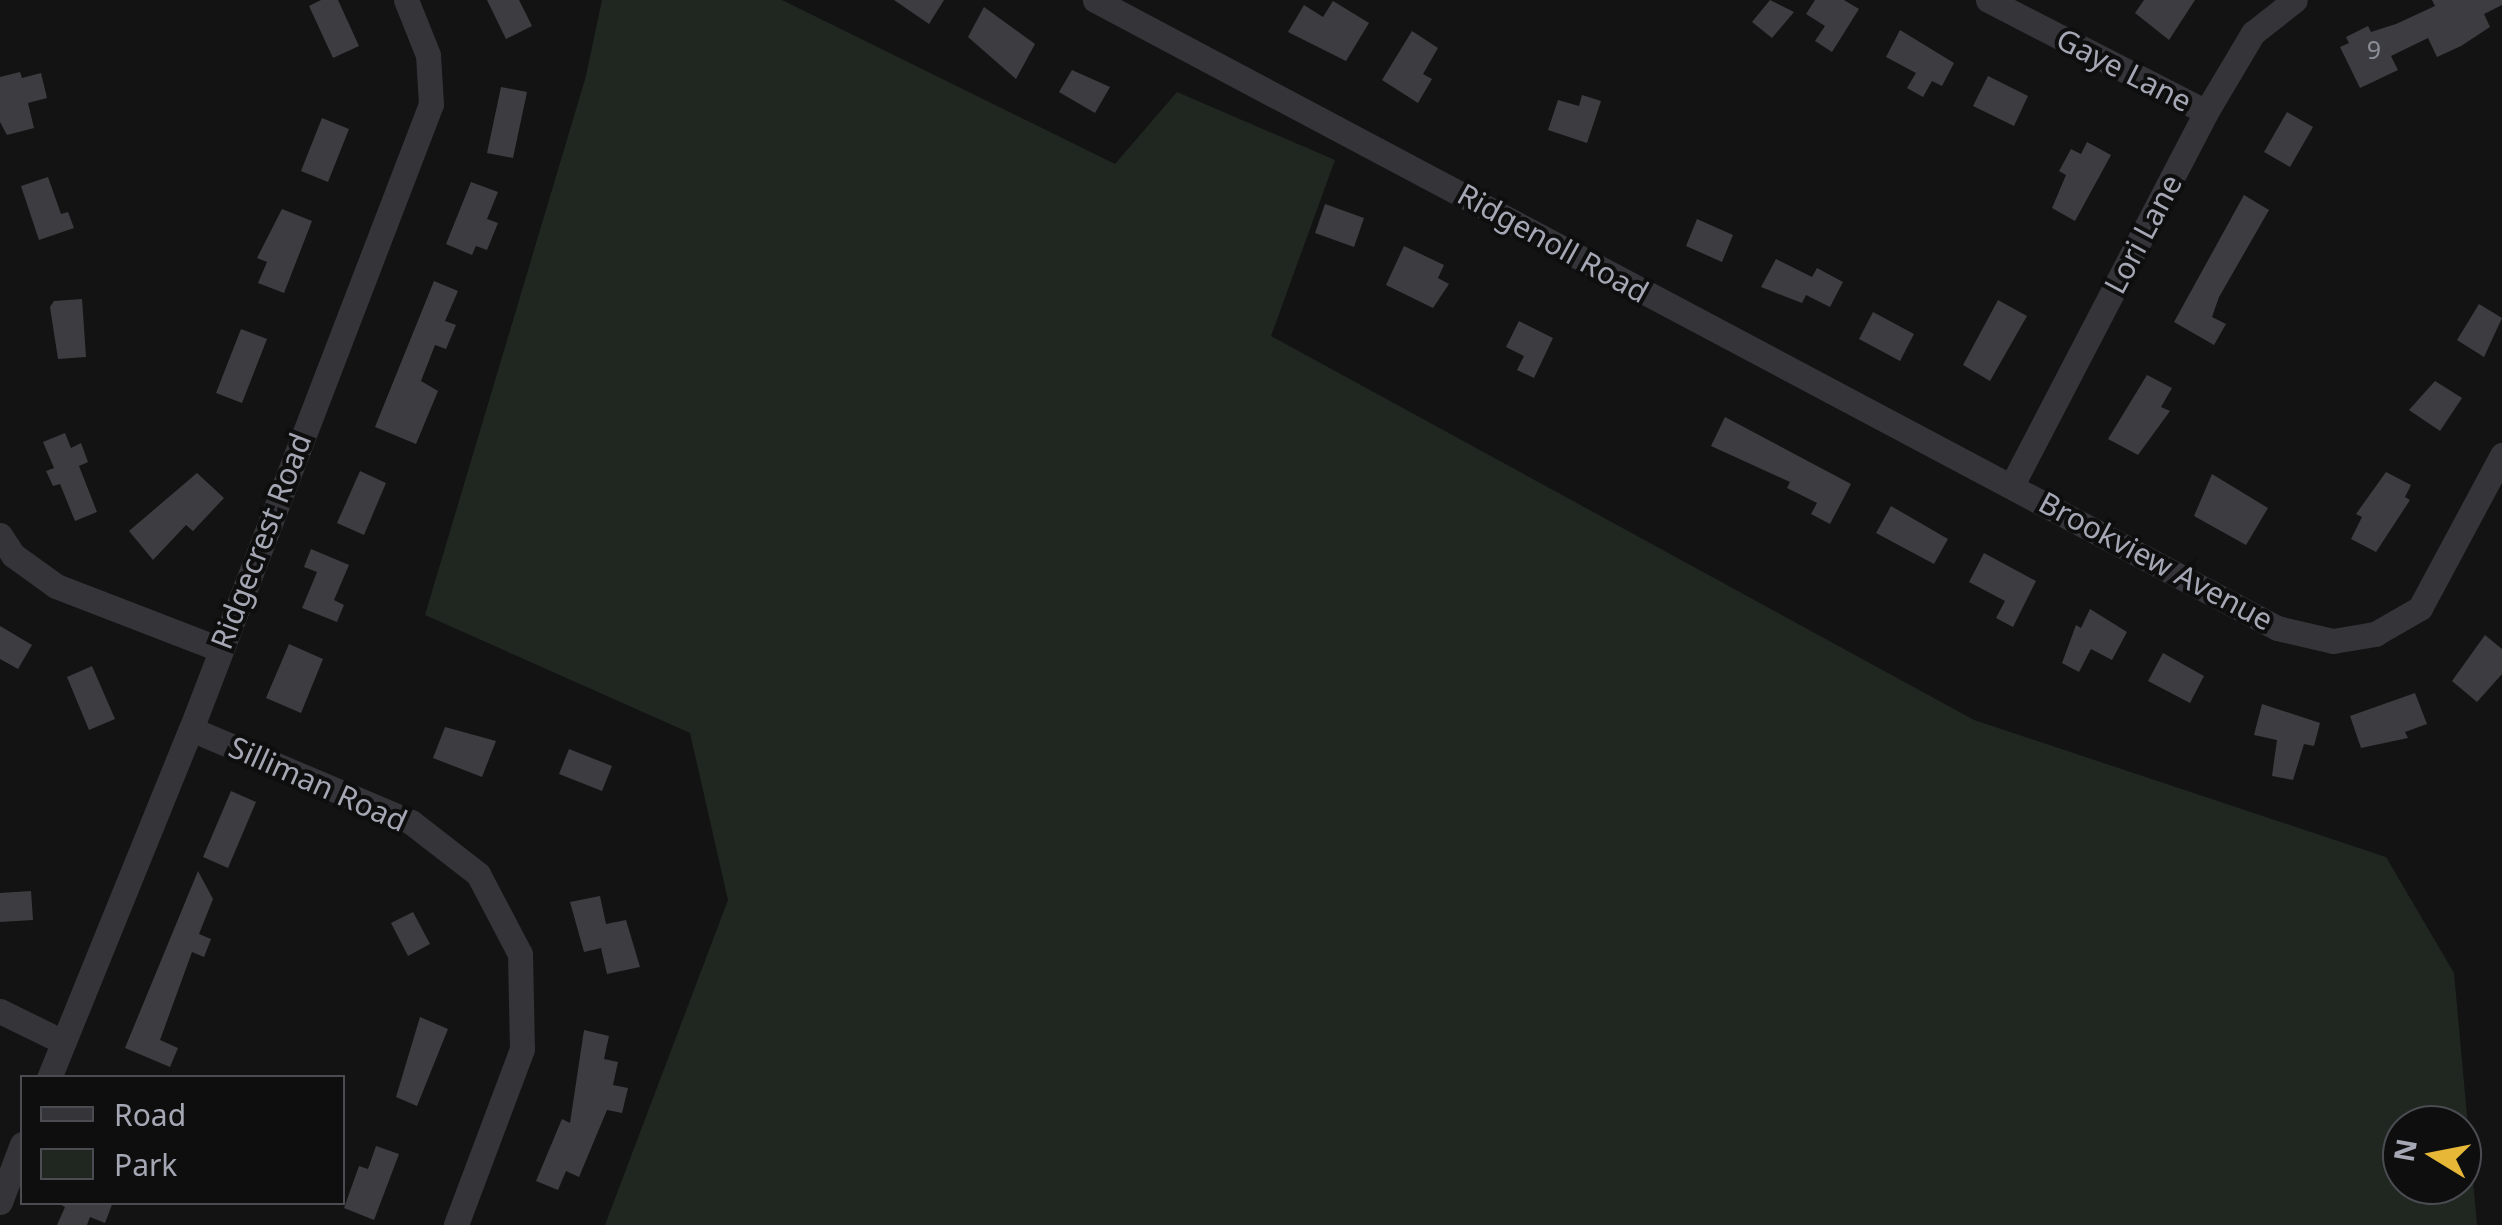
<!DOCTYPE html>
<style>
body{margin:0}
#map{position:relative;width:2502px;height:1225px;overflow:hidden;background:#131314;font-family:"Noto Sans",sans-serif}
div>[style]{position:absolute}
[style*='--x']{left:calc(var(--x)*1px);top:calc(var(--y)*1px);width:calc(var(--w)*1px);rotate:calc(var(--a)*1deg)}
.green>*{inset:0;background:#1f2720}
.building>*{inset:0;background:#3d3d41}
.street>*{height:25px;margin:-12.5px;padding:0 12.5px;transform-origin:12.5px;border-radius:12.5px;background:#343439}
span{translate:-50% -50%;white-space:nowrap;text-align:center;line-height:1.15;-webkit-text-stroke:8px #0e0e0f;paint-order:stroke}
.number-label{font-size:25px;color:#8b8d97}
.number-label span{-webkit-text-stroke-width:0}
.street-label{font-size:30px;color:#a5a8b4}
.legend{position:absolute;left:20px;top:1075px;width:325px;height:130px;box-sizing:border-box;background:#0e0e0f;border:2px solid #4a4c51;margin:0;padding:12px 18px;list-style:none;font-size:30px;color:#a5a8b4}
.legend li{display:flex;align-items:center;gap:20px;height:50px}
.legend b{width:50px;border:2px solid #4a4c51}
.north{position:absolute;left:2382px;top:1105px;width:100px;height:100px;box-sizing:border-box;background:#0e0e0f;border:2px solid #4a4c51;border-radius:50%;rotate:280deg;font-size:28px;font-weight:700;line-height:40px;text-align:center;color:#a5a8b4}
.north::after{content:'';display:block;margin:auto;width:35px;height:45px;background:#e7b738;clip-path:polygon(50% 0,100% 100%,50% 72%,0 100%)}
</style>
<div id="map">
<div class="green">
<div style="clip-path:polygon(evenodd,602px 0,782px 0,1115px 164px,1177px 92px,1335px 160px,1271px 336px,1974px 720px,2386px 857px,2454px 973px,2477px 1225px,605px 1225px,728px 900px,690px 733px,425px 615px,586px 76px,602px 0,2402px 1125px,2462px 1125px,2462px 1185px,2402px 1185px,2402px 1125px)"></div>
</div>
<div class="building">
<div style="clip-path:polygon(321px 0,338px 0,359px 46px,333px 58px,309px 6px)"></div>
<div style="clip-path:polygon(487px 0,519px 0,532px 26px,506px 39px)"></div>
<div style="clip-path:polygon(894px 0,944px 0,929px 24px)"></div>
<div style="clip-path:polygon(1770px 0,1794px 12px,1772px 38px,1752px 22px)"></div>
<div style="clip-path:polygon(1815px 0,1844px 0,1859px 9px,1832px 52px,1815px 41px,1825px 26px,1806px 14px)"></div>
<div style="clip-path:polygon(2144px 0,2195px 0,2169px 40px,2135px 13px)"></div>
<div style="clip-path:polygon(2432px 0,2502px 0,2502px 5px,2484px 14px,2490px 27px,2461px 46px,2437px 57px,2428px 38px,2391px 56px,2398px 70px,2360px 88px,2340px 47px,2349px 43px,2346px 37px,2368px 26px,2371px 32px,2396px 24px,2435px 6px)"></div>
<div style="clip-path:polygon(1333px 1px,1369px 23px,1346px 61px,1288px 32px,1304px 5px,1323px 17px)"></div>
<div style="clip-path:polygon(984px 7px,1035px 44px,1016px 79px,968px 37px)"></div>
<div style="clip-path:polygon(1900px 30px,1954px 63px,1942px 86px,1932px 81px,1923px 97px,1907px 88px,1916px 73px,1886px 57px)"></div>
<div style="clip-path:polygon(1412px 31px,1438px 48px,1423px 74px,1432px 79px,1418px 103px,1382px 80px)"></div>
<div style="clip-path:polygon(1072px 70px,1110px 87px,1095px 113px,1059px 92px)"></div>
<div style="clip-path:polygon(20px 72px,22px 78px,41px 73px,47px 98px,28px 103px,34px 128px,7px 135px,0 122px,0 77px)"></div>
<div style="clip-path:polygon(1988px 76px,2028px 96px,2014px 126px,1973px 106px)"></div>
<div style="clip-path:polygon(501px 87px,527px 92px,513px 158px,487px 153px)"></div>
<div style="clip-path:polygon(1582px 95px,1601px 101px,1587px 143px,1548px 130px,1558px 100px,1579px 106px)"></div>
<div style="clip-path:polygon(2287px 112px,2313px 127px,2290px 167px,2264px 152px)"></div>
<div style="clip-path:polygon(322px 118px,349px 129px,328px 182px,301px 171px)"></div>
<div style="clip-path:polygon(2087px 142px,2111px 155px,2075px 221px,2052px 208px,2066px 175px,2059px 171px,2071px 149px,2081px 154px)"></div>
<div style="clip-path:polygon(48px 177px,61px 214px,68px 212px,74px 228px,39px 240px,21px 186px)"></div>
<div style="clip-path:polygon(471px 182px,498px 192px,487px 219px,498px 223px,487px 250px,476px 246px,472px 255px,446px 244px)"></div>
<div style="clip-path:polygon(2244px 195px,2269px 210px,2219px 297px,2212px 317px,2226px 324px,2214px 345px,2174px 322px)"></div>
<div style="clip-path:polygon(1325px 204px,1364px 218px,1354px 247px,1315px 233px)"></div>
<div style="clip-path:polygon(282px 209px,312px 221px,284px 293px,258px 283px,267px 262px,257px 258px)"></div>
<div style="clip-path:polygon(1697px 219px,1733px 235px,1722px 262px,1686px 246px)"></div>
<div style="clip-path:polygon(1404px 246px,1444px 265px,1438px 278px,1449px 284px,1433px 308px,1386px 285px)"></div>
<div style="clip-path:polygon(1776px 259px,1812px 277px,1817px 268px,1843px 282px,1830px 307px,1806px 295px,1802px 303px,1761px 287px)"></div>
<div style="clip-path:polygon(434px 281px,458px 291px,445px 321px,456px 325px,446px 349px,435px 345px,421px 381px,438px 391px,416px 444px,375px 427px)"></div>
<div style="clip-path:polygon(82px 299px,86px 357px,58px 359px,50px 307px,54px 301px)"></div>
<div style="clip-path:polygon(1998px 300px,2027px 316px,1990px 381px,1963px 365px)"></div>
<div style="clip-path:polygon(2479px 304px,2502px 318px,2484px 357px,2457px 340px)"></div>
<div style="clip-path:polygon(1873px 312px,1914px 334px,1900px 361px,1859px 339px)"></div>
<div style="clip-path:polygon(1519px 321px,1553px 338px,1534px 378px,1517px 370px,1524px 356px,1506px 347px)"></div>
<div style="clip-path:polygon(241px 329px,267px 339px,242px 403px,216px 393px)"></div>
<div style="clip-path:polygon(2147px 375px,2172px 388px,2161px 407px,2170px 411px,2138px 455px,2108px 439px)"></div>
<div style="clip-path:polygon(2435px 381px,2462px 398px,2440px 431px,2409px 410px)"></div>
<div style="clip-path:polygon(1725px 417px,1851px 484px,1830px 524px,1811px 514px,1817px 503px,1787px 488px,1790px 482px,1711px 446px)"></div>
<div style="clip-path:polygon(65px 433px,71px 448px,81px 443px,88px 462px,79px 466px,97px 512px,75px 521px,60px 484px,53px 486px,46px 471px,54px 468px,43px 442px)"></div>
<div style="clip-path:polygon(360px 471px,386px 483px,364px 535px,337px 523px)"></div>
<div style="clip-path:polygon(2386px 472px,2411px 485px,2405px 497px,2410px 500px,2376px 552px,2351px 539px,2362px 517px,2356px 514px)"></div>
<div style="clip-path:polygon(197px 473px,224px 498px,193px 531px,186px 525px,153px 560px,129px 531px)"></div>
<div style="clip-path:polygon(2212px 474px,2268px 508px,2246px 545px,2194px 516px)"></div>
<div style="clip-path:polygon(1891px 506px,1948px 539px,1934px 564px,1876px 533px)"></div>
<div style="clip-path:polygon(311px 549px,349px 565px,334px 600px,344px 605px,337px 622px,302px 608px,317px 572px,304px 567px)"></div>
<div style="clip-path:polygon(1984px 553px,2036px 581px,2013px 627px,1996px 618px,2005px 601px,1969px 582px)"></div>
<div style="clip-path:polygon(2090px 609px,2127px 632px,2112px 660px,2091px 649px,2079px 672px,2062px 663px,2076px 625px,2081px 628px)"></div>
<div style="clip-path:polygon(0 626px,32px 645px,18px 669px,0 659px)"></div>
<div style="clip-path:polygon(2485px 635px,2502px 649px,2502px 674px,2477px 702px,2452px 681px)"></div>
<div style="clip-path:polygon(289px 644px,323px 659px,301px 713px,266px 698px)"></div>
<div style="clip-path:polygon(2163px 653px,2204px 676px,2190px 703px,2148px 681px)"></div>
<div style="clip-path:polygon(92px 666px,115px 719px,89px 730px,67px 677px)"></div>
<div style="clip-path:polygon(2415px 693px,2427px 724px,2405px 732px,2408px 738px,2361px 748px,2350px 716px)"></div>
<div style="clip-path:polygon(2262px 704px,2320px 723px,2314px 746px,2304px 744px,2293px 780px,2272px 776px,2277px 740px,2254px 735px)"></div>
<div style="clip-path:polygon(445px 727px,496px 741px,482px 777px,433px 758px)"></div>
<div style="clip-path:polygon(569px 749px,612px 766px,602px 791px,559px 774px)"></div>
<div style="clip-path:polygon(231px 791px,256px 802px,228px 868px,203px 857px)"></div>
<div style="clip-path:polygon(198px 871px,213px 899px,199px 934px,211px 939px,204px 957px,192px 952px,160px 1040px,178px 1048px,170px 1067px,125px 1048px)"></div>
<div style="clip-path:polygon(31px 891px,33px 920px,0 922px,0 893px)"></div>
<div style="clip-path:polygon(600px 896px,606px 924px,626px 920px,640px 967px,607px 974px,601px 948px,584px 952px,570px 902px)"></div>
<div style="clip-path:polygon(413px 912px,430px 944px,408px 956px,391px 923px)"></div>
<div style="clip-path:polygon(420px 1017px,448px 1029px,417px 1106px,396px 1097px)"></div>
<div style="clip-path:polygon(584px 1030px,609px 1036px,604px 1059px,618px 1062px,613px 1085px,628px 1088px,622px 1113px,607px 1110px,579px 1177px,566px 1171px,558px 1190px,536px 1181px,562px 1119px,570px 1123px)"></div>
<div style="clip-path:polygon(376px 1146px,399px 1154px,374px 1220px,344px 1208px,359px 1166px,368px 1169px)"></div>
<div style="clip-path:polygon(56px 1202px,113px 1202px,105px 1223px,90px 1217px,87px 1225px,57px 1225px,65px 1207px)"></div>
</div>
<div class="street">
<div style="--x:1095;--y:0;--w:1338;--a:27.98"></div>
<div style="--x:2277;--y:628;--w:57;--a:13.1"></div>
<div style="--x:2333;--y:641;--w:43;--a:-9.5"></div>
<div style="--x:2375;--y:634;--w:52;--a:-30"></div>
<div style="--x:2420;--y:608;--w:174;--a:-61.8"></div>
<div style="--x:1988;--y:0;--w:245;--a:27.2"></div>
<div style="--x:2012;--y:485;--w:420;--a:-62.5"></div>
<div style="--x:2206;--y:112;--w:92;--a:-59.3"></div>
<div style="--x:2253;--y:33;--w:53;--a:-38.2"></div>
<div style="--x:0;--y:535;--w:24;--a:57"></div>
<div style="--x:13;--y:555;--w:53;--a:35.8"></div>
<div style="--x:56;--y:586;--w:175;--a:21.1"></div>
<div style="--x:191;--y:729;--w:239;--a:22.9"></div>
<div style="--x:411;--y:822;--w:85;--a:37.8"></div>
<div style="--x:478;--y:874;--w:90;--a:62.3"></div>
<div style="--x:520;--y:954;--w:95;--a:88.8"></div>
<div style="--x:522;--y:1049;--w:188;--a:110.6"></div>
<div style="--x:0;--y:1011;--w:70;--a:26.2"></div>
<div style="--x:49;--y:1078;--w:377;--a:-67.9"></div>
<div style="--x:191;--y:729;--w:669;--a:-68.99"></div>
<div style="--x:431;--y:104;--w:49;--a:-93.5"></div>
<div style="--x:428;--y:55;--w:59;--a:-111.8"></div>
<div style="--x:0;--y:1202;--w:62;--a:-69.2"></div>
</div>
<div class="number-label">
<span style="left:2374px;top:49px">9</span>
</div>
<div class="street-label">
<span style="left:2124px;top:70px;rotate:27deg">Gaye Lane</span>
<span style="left:2143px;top:234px;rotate:-62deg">Lori Lane</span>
<span style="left:1553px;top:243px;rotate:29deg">Ridgenoll Road</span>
<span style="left:261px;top:541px;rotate:-69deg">Ridgecrest Road</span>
<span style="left:2156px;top:561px;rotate:28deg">Brookview Avenue</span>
<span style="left:318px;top:784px;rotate:24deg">Silliman Road</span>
</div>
<ul class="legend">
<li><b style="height:12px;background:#343439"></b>Road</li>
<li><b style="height:28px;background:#1f2720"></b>Park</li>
</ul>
<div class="north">N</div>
</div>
